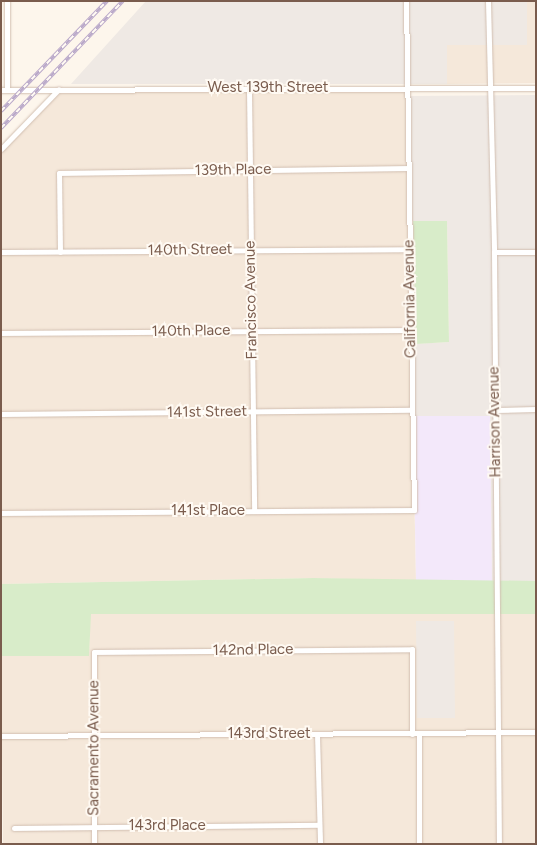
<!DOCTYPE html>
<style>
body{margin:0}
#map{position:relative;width:537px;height:845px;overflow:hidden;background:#fdf6ec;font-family:Figtree,sans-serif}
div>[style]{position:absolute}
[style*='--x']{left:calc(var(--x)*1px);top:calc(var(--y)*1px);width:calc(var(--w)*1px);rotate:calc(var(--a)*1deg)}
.residential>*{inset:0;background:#f5e8da}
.industrial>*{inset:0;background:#efe9e4}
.education>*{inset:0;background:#f3e8fa}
.green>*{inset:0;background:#d8ecc9}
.roads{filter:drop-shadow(0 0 1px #d1beb0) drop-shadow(0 0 1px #d1beb0)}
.street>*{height:5px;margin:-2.5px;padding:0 2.5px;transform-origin:2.5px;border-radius:2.5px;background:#fff}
.rail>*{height:4px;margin-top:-2px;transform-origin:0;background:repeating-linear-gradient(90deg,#fffaf3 0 5.5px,#b9a8c9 0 11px);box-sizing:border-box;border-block:1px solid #b9a8c9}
span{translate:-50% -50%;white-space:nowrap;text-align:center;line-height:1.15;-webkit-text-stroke:4px #fffaf3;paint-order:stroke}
.street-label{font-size:15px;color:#7a5c4d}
.frame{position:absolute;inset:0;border:2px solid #7a5c4d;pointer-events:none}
</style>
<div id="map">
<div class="residential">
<div style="clip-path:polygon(527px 1px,536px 1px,536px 83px,447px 84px,447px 45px,527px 45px)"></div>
<div style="clip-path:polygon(59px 89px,406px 89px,416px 581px,313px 578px,1px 584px,1px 150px)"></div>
<div style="clip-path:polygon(416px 612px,536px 614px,536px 844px,3px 844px,1px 656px,89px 656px,90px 614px)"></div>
</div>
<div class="industrial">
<div style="clip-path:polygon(146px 1px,527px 1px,527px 45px,447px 45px,447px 84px,71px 84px)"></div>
<div style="clip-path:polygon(536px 95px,536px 581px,492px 581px,490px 416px,413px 416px,411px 344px,449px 342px,447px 221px,409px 221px,407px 96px)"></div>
<div style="clip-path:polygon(416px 621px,454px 621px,455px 718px,417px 718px)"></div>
</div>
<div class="education">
<div style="clip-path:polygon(413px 416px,490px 416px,492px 581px,416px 581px)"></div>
</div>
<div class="green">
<div style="clip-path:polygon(413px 221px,447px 221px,449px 342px,416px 344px)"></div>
<div style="clip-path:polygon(313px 578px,536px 581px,536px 614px,91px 614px,89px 656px,1px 656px,1px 584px)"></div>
</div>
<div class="roads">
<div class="street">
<div style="--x:488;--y:1;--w:251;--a:88.6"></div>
<div style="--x:494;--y:252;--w:592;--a:89.52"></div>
<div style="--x:249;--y:88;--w:423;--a:89.3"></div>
<div style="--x:7;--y:89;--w:88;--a:-90"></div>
<div style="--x:1;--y:90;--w:535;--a:-0.21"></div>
<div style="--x:1;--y:149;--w:83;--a:-46"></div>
<div style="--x:1;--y:252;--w:408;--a:-0.4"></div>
<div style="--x:60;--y:252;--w:79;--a:-90.7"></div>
<div style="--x:59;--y:173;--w:349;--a:-0.8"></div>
<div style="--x:494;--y:252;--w:42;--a:0"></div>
<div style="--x:1;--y:333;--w:410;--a:-0.4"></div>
<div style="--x:495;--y:410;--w:41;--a:-1.4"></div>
<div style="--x:1;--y:414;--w:411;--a:-0.6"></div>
<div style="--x:1;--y:513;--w:413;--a:-0.4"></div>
<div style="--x:414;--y:510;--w:509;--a:-90.9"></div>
<div style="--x:317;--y:734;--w:110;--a:88.4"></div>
<div style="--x:1;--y:736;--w:535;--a:-0.43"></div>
<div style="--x:14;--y:828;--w:305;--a:-0.6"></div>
<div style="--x:94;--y:844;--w:192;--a:-90"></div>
<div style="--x:94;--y:652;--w:318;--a:-0.5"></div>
<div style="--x:412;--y:649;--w:85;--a:90"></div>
<div style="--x:419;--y:844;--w:110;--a:-90"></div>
</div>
</div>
<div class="rail">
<div style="--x:1;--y:111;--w:153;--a:-46.1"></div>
<div style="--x:1;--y:128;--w:176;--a:-46.2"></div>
</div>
<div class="street-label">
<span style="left:268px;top:88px">West 139th Street</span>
<span style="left:233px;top:170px;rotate:-1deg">139th Place</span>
<span style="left:190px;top:250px;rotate:-1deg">140th Street</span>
<span style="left:410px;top:299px;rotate:-91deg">California Avenue</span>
<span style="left:251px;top:300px;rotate:-91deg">Francisco Avenue</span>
<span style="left:191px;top:331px;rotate:-1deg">140th Place</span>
<span style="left:207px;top:412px;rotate:-1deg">141st Street</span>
<span style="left:495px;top:422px;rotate:-91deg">Harrison Avenue</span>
<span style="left:208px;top:511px">141st Place</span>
<span style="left:253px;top:650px;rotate:-1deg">142nd Place</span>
<span style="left:269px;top:734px">143rd Street</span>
<span style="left:94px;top:748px;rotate:-90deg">Sacramento Avenue</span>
<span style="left:167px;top:826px">143rd Place</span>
</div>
<div class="frame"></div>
</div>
